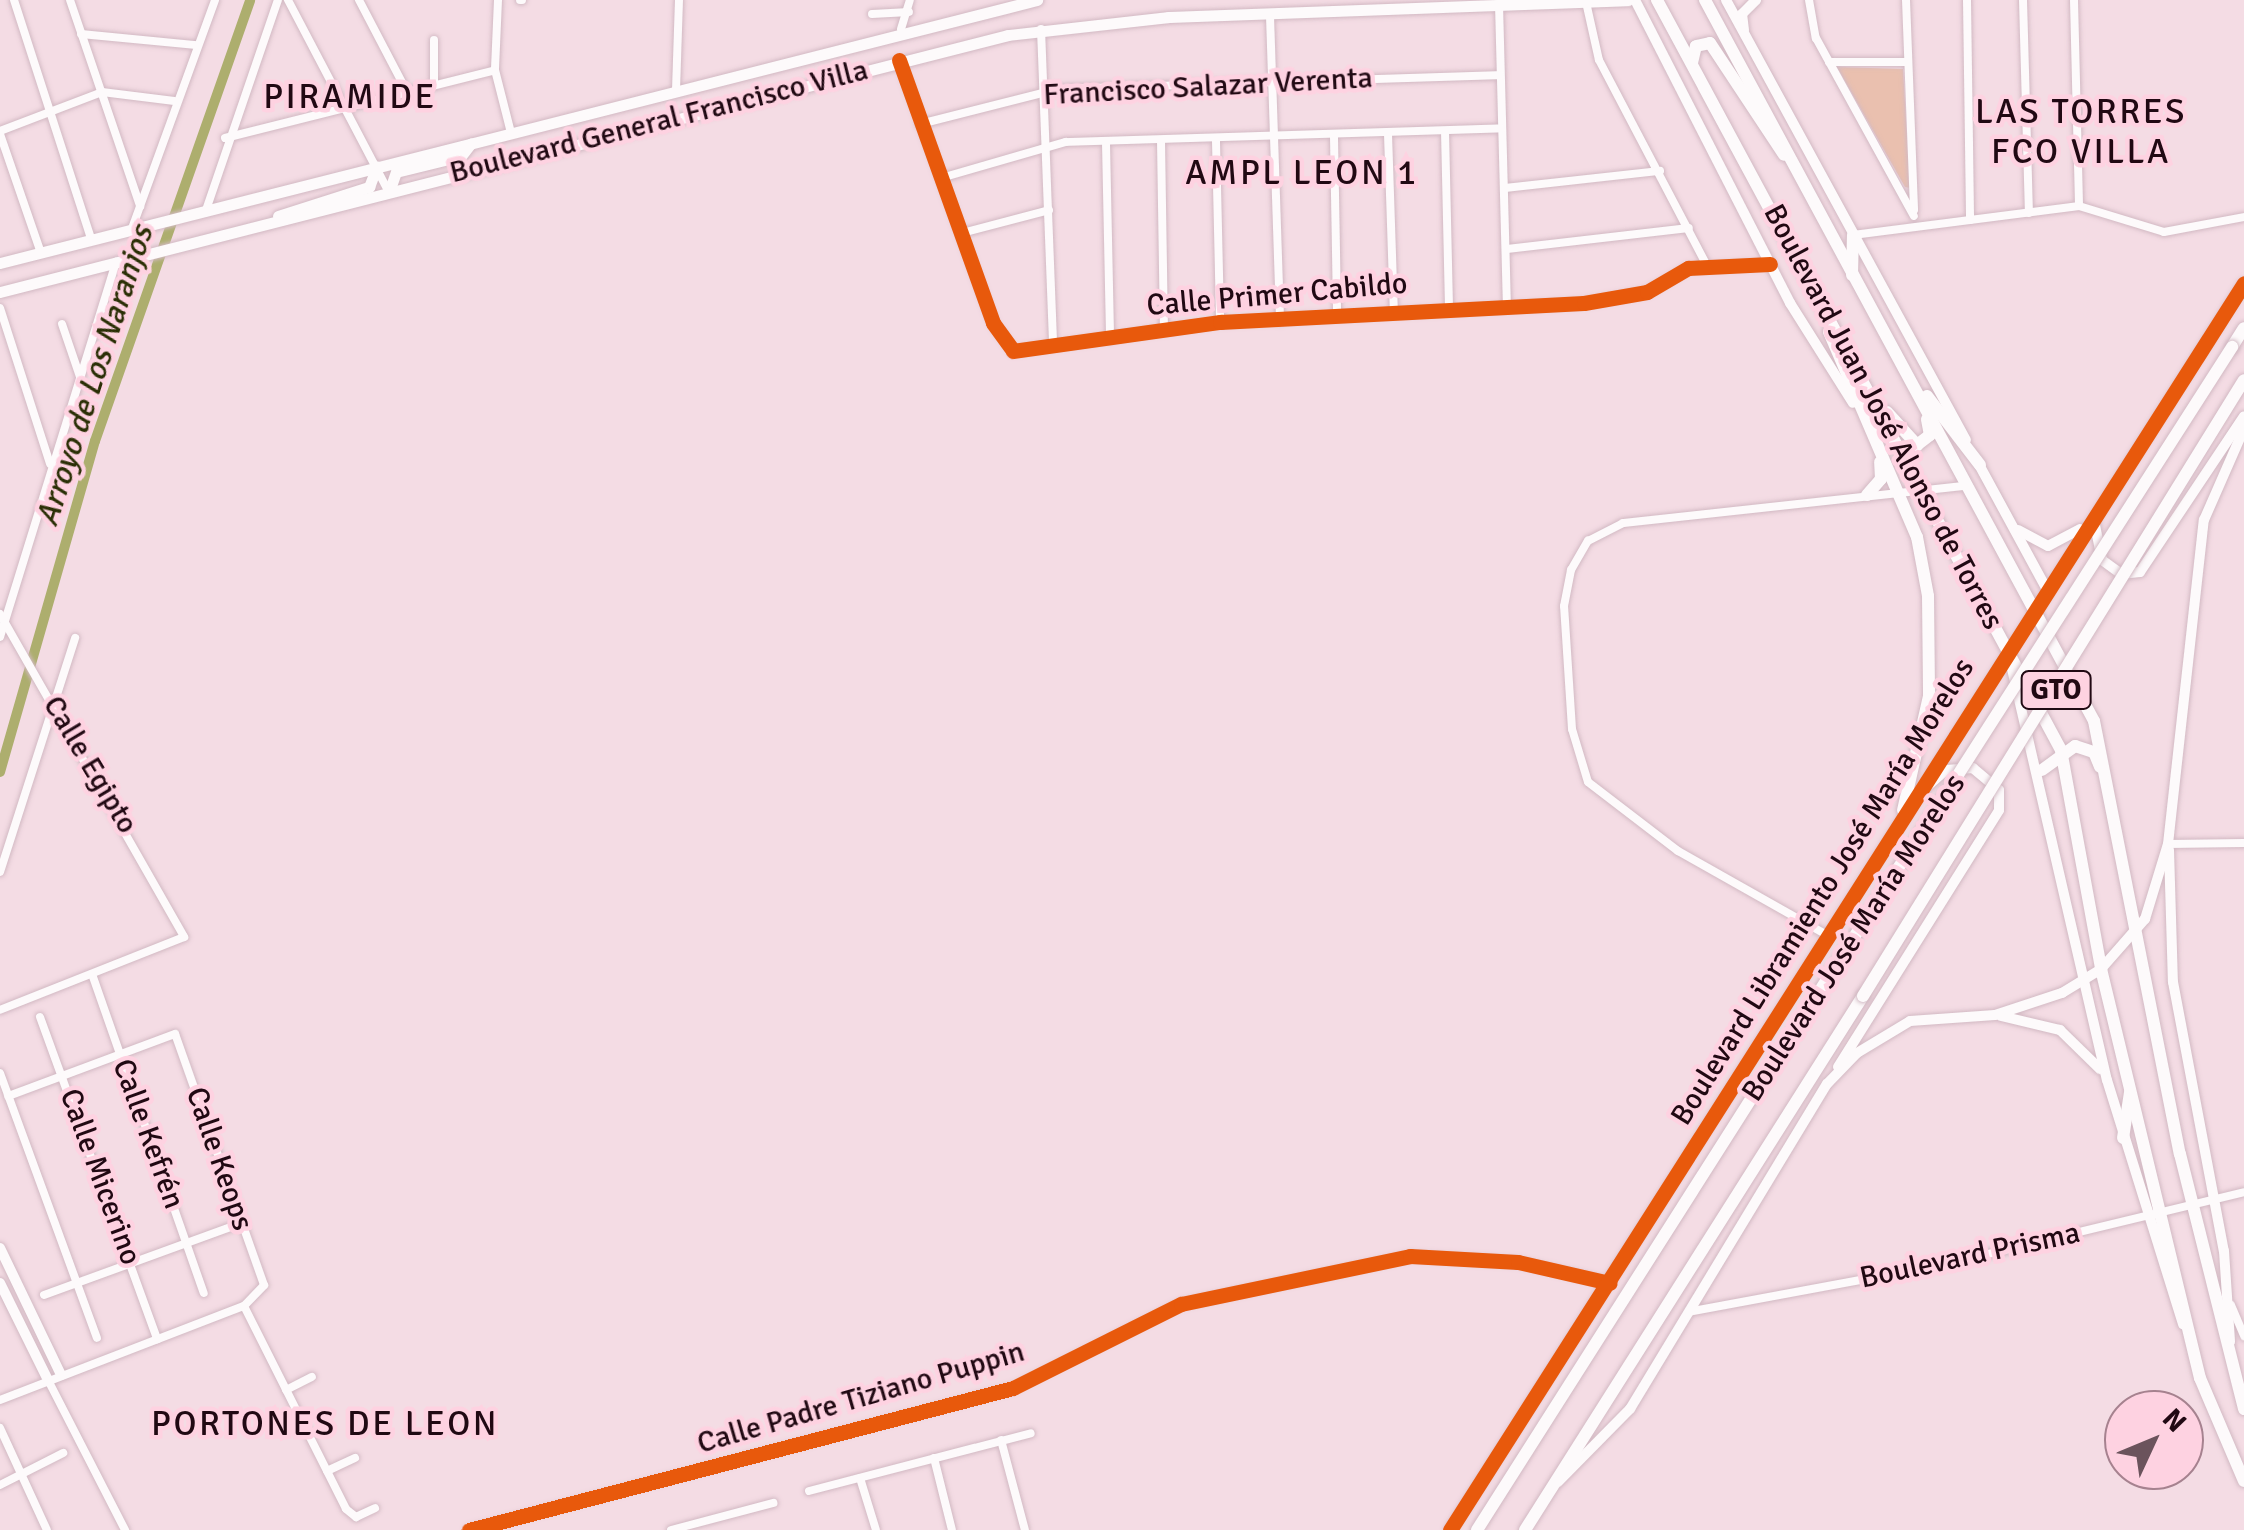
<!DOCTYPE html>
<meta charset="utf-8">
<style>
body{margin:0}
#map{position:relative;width:2244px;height:1530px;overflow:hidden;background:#f4dce4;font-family:Signika,sans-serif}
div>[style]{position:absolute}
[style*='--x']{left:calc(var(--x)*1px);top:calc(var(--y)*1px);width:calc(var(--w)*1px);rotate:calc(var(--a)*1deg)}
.green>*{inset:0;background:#eac0af}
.canal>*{height:10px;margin:-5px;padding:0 5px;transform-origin:5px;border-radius:5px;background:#adae6e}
.roads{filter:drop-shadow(0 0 2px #d2b9c3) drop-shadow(0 0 2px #d2b9c3)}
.minor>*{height:8px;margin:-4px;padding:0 4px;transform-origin:4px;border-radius:4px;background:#fdfafb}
.tertiary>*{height:10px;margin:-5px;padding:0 5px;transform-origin:5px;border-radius:5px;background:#fdfafb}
.secondary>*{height:11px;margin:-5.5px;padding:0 5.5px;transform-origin:5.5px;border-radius:5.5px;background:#fdfafb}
.primary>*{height:12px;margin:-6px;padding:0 6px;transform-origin:6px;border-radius:6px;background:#fdfafb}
.bridges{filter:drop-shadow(0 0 2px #d2b9c3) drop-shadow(0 0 2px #d2b9c3)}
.primary-bridge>*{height:12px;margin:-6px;padding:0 6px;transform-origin:6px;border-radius:6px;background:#fdfafb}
.cycleway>*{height:15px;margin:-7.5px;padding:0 7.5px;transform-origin:7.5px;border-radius:7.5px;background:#e8590c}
span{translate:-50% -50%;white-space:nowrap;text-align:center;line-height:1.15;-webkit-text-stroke:9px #fed2e1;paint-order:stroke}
.shield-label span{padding:2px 8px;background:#fed2e1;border:2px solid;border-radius:8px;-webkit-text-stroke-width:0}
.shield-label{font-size:28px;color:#210913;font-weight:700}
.street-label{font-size:30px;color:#210913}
.water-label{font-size:32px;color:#2b2f06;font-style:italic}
.quarter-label{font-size:35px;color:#210913;letter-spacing:2.5px}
.north{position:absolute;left:2104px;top:1390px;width:100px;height:100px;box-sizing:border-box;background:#fed2e1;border:2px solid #a6828f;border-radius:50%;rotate:46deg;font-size:28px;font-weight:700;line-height:40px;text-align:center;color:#210913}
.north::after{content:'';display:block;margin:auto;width:35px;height:45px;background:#6b535c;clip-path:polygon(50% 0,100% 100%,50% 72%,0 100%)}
</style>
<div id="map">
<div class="green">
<div style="clip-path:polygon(1837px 67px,1903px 69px,1910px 188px,1905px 187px)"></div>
</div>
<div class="canal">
<div style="--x:0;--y:772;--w:344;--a:-74"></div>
<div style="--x:95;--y:441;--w:467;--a:-70.6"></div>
</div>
<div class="roads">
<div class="minor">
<div style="--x:14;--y:0;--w:253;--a:72.1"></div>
<div style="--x:70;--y:0;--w:218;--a:71.2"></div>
<div style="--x:288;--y:0;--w:217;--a:62.3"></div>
<div style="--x:359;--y:0;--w:99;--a:62.4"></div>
<div style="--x:498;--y:0;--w:70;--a:92.5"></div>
<div style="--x:495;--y:70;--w:65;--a:75.7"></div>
<div style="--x:520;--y:0;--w:2;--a:0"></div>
<div style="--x:1809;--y:0;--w:39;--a:80"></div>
<div style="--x:1816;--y:38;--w:203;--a:61.2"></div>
<div style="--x:1906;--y:0;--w:210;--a:87.8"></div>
<div style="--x:1967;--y:0;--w:220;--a:89.2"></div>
<div style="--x:2023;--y:0;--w:213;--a:88.4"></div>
<div style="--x:2074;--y:0;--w:206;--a:88.6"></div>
<div style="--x:1586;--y:2;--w:59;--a:77.4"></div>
<div style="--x:1599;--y:60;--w:233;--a:62.3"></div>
<div style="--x:1499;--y:4;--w:300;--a:88.5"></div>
<div style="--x:872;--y:14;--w:37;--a:-3"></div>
<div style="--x:1270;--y:16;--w:305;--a:88.1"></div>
<div style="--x:901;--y:29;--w:30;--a:-73"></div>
<div style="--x:1041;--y:29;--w:316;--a:87.8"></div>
<div style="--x:81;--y:34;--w:116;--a:5.5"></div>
<div style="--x:899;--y:60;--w:279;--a:70.3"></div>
<div style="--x:993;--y:323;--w:34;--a:54"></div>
<div style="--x:1013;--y:351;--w:209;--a:-8"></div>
<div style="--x:1220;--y:322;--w:364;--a:-3"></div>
<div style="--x:1584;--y:303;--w:64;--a:-9.9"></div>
<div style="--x:1647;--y:292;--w:48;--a:-30.3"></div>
<div style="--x:1688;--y:268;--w:82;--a:-2.8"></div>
<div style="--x:1829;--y:62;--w:79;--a:0"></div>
<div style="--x:434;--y:82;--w:42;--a:-90"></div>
<div style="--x:676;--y:90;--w:90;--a:-88.1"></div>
<div style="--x:920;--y:124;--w:142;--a:-14.2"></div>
<div style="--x:1058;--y:89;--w:442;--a:-1.8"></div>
<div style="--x:0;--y:131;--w:109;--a:-20.9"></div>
<div style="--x:102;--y:92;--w:73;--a:7.1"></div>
<div style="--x:1445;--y:131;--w:176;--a:88.7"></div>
<div style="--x:0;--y:134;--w:126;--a:71"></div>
<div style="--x:1388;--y:134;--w:179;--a:88.1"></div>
<div style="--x:1334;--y:137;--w:179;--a:89"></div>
<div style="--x:225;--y:138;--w:278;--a:-14.1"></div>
<div style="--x:1161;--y:141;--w:187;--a:89.1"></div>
<div style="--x:1216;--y:141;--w:181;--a:88.7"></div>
<div style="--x:1106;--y:143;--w:196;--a:88.8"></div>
<div style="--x:941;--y:178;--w:130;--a:-16.1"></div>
<div style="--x:1066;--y:142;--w:435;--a:-1.8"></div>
<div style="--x:1505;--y:188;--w:156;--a:-6.3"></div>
<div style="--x:205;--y:213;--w:225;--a:-71.1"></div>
<div style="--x:131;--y:231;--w:246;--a:-70"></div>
<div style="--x:962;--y:233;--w:90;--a:-14.8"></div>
<div style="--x:1853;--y:235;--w:228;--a:-7.3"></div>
<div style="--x:2079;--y:206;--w:89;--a:17"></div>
<div style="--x:2164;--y:232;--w:81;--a:-10.6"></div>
<div style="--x:1507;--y:249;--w:183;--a:-6.6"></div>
<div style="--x:0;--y:308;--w:164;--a:72.2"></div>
<div style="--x:62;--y:324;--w:56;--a:71.2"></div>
<div style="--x:0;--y:614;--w:372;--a:60.3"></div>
<div style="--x:184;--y:937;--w:198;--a:158.4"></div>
<div style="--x:0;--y:637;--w:393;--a:-72.8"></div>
<div style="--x:2168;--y:844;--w:76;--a:-0.8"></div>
<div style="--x:0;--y:872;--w:246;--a:-72.2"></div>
<div style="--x:1827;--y:935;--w:171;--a:-150.6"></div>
<div style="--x:1678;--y:851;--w:113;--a:-142.5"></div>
<div style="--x:1588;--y:782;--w:55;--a:-106.8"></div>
<div style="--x:1572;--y:729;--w:123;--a:-93.7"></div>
<div style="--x:1564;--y:606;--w:37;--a:-79"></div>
<div style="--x:1571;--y:570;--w:34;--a:-60"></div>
<div style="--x:1588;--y:541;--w:39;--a:-27"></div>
<div style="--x:1623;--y:523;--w:345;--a:-6.2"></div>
<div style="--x:92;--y:974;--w:338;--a:70.7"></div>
<div style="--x:40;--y:1017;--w:343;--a:70"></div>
<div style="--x:0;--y:1073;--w:282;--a:69.9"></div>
<div style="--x:44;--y:1295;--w:211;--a:-20"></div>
<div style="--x:2231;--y:1305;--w:34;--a:67"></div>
<div style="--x:244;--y:1306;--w:227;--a:63.3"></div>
<div style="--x:346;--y:1509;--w:13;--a:39"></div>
<div style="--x:356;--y:1517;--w:21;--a:-25"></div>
<div style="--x:1693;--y:1311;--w:262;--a:-10.5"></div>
<div style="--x:1951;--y:1263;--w:301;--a:-13.6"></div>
<div style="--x:48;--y:1380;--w:169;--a:62.8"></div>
<div style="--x:286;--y:1390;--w:29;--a:-27"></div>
<div style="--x:0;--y:1400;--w:261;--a:-21.1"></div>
<div style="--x:244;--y:1306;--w:29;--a:-46"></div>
<div style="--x:264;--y:1285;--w:266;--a:-109.5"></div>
<div style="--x:175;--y:1034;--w:178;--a:159.6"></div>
<div style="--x:0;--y:1428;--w:112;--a:65.3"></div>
<div style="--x:1001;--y:1440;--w:93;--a:75.1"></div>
<div style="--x:934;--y:1458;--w:74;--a:76"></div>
<div style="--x:327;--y:1471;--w:31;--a:-25"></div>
<div style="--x:860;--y:1478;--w:54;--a:72.9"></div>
<div style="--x:0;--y:1485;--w:71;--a:-26.9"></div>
<div style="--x:809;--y:1491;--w:229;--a:-14.6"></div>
<div style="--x:469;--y:1530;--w:562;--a:-14.63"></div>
<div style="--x:1013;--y:1388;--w:188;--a:-26.6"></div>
<div style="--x:1181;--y:1304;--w:234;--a:-11.8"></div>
<div style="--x:1410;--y:1256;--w:108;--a:3.2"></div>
<div style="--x:1518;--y:1262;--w:92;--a:12.5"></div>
<div style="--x:671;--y:1530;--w:106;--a:-14.8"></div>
</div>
<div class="tertiary">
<div style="--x:1635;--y:0;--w:340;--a:62.9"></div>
<div style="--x:1790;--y:303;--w:118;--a:57.8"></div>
<div style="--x:1726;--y:0;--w:501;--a:61.39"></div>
<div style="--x:1744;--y:30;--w:16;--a:-97"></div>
<div style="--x:1742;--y:14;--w:20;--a:-45"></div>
<div style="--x:1976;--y:459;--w:149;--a:61.5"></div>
<div style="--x:2094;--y:520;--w:41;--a:78.7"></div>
<div style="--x:2102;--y:560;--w:24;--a:36"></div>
<div style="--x:2121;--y:574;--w:19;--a:-6"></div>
<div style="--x:2140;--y:572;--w:187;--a:-56.3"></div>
<div style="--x:2018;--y:530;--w:34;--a:28"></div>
<div style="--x:2048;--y:546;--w:36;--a:-28"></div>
<div style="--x:2009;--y:656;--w:435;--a:77"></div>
<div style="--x:2107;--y:1080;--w:256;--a:72.7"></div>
<div style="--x:2169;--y:850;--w:132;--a:88.3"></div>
<div style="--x:2173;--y:982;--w:274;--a:79.3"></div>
<div style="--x:2224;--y:1251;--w:91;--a:86.2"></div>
<div style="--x:2001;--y:1016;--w:61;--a:13.3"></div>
<div style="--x:2060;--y:1030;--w:56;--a:44.3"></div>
<div style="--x:1838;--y:1067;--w:303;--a:-57.9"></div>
<div style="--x:1999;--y:810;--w:20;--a:-90"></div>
<div style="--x:1999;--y:790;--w:34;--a:-140"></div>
<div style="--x:1973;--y:768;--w:27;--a:176"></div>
<div style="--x:1946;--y:770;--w:32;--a:139"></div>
<div style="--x:0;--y:1248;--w:141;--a:64.3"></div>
<div style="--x:0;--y:1283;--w:108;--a:63.7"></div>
<div style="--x:1558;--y:1482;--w:103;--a:-45.4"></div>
<div style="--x:1630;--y:1409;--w:380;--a:-58.8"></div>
<div style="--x:1827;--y:1084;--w:43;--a:-45.9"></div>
<div style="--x:1857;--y:1053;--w:62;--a:-31.1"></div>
<div style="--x:1910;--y:1021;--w:85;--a:-4"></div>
<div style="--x:1995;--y:1015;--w:71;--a:-18.2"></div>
<div style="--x:2062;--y:993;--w:46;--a:-31.6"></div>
<div style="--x:2101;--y:969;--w:67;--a:-48.7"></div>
<div style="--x:2145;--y:919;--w:78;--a:-73"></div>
<div style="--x:2168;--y:844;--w:326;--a:-83.7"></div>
<div style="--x:2204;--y:520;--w:99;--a:-66.3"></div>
<div style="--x:1450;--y:1530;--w:1478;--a:-57.51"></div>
</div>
<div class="secondary">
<div style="--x:389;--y:192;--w:21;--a:-71"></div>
<div style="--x:396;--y:172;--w:67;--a:-13.8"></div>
<div style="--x:461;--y:156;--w:16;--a:-52"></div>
<div style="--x:278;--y:216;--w:96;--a:-17.7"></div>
<div style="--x:369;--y:187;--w:22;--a:-69"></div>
<div style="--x:0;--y:263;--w:1070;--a:-14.23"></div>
<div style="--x:0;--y:292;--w:1040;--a:-14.3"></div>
<div style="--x:1008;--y:35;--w:161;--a:-6.4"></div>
<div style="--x:1168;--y:17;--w:460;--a:-2.1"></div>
</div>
<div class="primary">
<div style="--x:1657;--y:0;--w:852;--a:61.69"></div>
<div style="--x:2061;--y:750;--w:223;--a:79.6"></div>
<div style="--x:2101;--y:969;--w:421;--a:76.4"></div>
<div style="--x:2200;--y:1378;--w:112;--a:66.9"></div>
<div style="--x:1705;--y:0;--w:819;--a:61.65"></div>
<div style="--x:2094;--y:721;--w:441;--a:78.8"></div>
<div style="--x:2180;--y:1154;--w:263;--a:75.9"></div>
<div style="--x:1692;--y:63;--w:17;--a:-77"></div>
<div style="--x:1696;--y:46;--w:14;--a:-12"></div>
<div style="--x:1710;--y:43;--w:134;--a:56.5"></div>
<div style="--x:1852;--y:275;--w:40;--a:-88.6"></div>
<div style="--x:1829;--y:332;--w:223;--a:66.8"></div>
<div style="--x:1917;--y:537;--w:60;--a:79.4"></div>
<div style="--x:1928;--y:596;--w:100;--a:89.4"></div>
<div style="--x:1929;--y:696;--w:117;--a:102.8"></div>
<div style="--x:2232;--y:347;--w:22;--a:-58"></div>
<div style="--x:1927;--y:396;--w:87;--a:52.5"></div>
<div style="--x:1887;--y:412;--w:45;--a:47.7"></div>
<div style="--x:1917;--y:445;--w:16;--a:-38"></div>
<div style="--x:1930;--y:435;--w:16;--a:-101"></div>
<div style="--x:1867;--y:495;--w:21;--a:-49"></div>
<div style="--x:1881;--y:479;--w:17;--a:-93"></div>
<div style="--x:2042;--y:770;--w:41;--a:-36"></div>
<div style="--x:2075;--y:746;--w:20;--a:18"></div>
<div style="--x:2094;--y:752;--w:16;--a:68"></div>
<div style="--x:2123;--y:1138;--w:47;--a:-81.3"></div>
<div style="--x:1477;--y:1530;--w:664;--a:-57.56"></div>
<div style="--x:1525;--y:1530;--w:632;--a:-57.67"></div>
</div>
</div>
<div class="bridges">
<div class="primary-bridge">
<div style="--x:1833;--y:970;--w:740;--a:-57.36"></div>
<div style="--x:1863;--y:996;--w:724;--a:-58.26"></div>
</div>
</div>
<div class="cycleway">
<div style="--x:899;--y:60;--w:279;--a:70.3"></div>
<div style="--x:993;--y:323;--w:34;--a:54"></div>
<div style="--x:1013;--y:351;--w:209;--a:-8"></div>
<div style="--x:1220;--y:322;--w:364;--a:-3"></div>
<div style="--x:1584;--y:303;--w:64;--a:-9.9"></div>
<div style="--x:1647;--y:292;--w:48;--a:-30.3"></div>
<div style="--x:1688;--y:268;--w:82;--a:-2.8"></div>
<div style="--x:469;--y:1530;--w:562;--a:-14.63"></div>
<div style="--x:1013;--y:1388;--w:188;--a:-26.6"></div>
<div style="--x:1181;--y:1304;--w:234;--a:-11.8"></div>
<div style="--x:1410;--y:1256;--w:108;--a:3.2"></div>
<div style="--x:1518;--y:1262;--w:94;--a:12.9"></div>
<div style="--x:1450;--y:1530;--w:1478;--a:-57.51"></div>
</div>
<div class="shield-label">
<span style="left:2056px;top:690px">GTO</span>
</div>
<div class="street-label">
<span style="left:1208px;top:87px;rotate:-3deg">Francisco Salazar Verenta</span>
<span style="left:659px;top:122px;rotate:-14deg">Boulevard General Francisco Villa</span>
<span style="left:1277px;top:295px;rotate:-5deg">Calle Primer Cabildo</span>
<span style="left:1883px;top:417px;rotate:62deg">Boulevard Juan José Alonso de Torres</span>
<span style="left:90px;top:765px;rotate:59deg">Calle Egipto</span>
<span style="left:1823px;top:892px;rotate:-58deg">Boulevard Libramiento José María Morelos</span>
<span style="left:1854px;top:938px;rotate:-57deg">Boulevard José María Morelos</span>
<span style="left:148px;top:1134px;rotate:70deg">Calle Kefrén</span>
<span style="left:219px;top:1159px;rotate:71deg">Calle Keops</span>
<span style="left:100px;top:1177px;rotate:70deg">Calle Micerino</span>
<span style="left:1970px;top:1256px;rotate:-12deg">Boulevard Prisma</span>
<span style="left:861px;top:1398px;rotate:-16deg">Calle Padre Tiziano Puppin</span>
</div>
<div class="water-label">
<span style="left:95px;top:376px;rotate:-72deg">Arroyo de Los Naranjos</span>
</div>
<div class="quarter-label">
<span style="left:350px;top:97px">PIRAMIDE</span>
<span style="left:2081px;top:132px">LAS TORRES<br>FCO VILLA</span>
<span style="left:1302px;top:173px">AMPL LEON 1</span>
<span style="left:325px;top:1424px">PORTONES DE LEON</span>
</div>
<div class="north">N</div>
</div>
